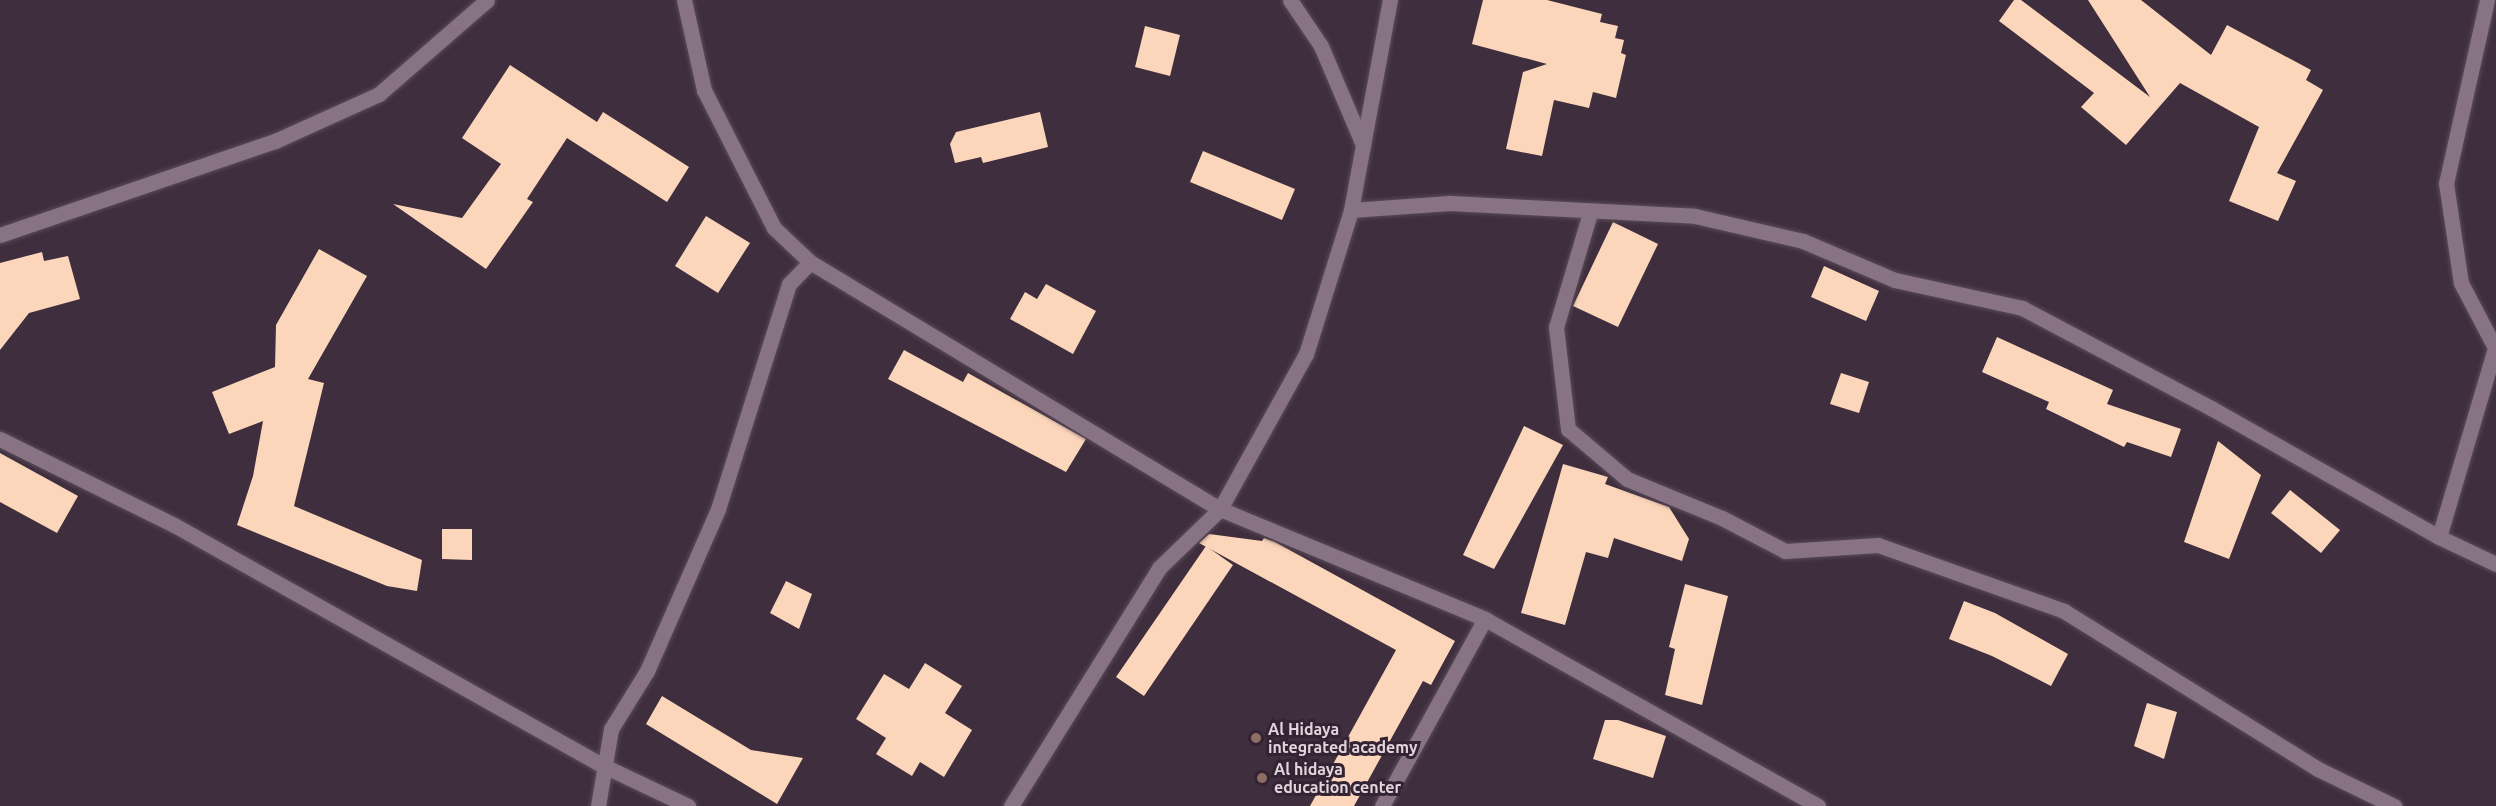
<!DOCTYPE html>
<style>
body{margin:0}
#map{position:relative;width:2496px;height:806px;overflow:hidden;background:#3f2e3d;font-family:Ubuntu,sans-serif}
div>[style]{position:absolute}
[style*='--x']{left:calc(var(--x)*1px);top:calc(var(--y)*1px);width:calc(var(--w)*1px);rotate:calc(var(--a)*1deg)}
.building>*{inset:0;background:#fcd6ba}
.roads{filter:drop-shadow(0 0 2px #594b58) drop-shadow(0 0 2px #594b58)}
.minor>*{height:15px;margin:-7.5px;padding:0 7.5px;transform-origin:7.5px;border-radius:7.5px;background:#877384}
.dots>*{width:16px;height:16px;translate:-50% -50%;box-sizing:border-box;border:3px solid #342433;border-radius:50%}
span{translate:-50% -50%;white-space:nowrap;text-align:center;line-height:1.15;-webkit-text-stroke:6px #342433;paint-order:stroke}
.poi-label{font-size:16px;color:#e0d5de;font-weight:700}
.left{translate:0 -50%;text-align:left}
</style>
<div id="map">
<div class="building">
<div style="clip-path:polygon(1483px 0,1547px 0,1602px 14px,1600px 22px,1618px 26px,1615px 38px,1624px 40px,1621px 53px,1626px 55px,1616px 98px,1593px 92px,1589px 108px,1554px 100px,1542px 156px,1506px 149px,1523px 72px,1547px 64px,1472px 44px)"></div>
<div style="clip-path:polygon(2014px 0,2021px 0,2150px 97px,2088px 0,2141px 0,2211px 55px,2227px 25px,2311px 70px,2306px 80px,2323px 90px,2277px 173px,2296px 181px,2278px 221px,2229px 201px,2259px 127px,2180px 83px,2126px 145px,2081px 107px,2094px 93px,1999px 21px)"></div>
<div style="clip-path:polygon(1145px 26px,1180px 35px,1170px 76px,1135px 67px)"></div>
<div style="clip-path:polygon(510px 65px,597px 122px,603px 112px,689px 167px,667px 202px,567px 138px,527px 199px,533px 202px,486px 269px,393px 204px,462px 218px,501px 164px,462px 138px)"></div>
<div style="clip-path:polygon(1040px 112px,1048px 147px,983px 163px,981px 157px,955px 163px,950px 144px,956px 132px)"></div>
<div style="clip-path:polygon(1203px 151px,1295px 189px,1282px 220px,1190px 182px)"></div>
<div style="clip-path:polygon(706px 216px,750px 243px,718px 293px,675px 266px)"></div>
<div style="clip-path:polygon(1613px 222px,1658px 244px,1618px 327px,1573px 306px)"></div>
<div style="clip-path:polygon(319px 249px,367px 276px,308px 379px,324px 383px,294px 506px,422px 560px,417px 591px,387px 586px,237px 525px,253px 476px,263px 421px,229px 434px,212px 392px,275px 367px,276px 325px)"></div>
<div style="clip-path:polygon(42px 252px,44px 261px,68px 256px,80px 299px,29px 313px,0 350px,0 263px)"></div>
<div style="clip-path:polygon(1824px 266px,1879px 291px,1866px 321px,1811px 297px)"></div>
<div style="clip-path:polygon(1046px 284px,1096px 311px,1073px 354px,1010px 319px,1025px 292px,1037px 299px)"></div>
<div style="clip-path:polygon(1997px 337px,2113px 390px,2107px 404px,2181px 429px,2171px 457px,2127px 442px,2124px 447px,2046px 409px,2049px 402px,1982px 372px)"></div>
<div style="clip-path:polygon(904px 350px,963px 382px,968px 373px,1086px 439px,1066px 472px,888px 379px)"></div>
<div style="clip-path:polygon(1841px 373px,1869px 382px,1859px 413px,1830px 404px)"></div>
<div style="clip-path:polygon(1524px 426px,1563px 445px,1494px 569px,1463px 555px)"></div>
<div style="clip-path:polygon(2218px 441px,2261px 475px,2229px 559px,2184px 542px)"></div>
<div style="clip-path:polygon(0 453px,78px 496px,57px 533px,0 502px)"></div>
<div style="clip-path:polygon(1563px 464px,1608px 477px,1605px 484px,1669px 507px,1689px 539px,1682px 561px,1614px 538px,1608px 558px,1586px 552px,1565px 625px,1521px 613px)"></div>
<div style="clip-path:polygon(2290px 490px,2340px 530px,2321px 553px,2271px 513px)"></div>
<div style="clip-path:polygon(442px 529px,472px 529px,472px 560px,442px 559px)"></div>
<div style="clip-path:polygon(1209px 534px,1262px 541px,1264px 538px,1275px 542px,1455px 641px,1431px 685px,1423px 681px,1354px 806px,1310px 806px,1396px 650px,1199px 543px)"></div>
<div style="clip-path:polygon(1206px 546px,1233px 565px,1144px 696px,1116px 677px)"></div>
<div style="clip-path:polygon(786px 581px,812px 594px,799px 629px,770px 613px)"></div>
<div style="clip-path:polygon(1685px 584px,1728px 596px,1702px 705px,1665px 695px,1675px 649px,1669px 647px)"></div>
<div style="clip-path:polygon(1964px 601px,1995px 613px,2068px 654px,2051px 686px,1992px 656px,1949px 639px)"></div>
<div style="clip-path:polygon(925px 663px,962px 686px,945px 713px,972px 730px,944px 777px,920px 762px,912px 776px,876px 754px,886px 738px,856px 719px,884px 674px,909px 689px)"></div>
<div style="clip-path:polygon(662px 696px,751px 750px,803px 758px,777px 804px,646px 724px)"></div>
<div style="clip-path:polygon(2147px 703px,2177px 712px,2164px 759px,2134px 746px)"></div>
<div style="clip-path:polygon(1605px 720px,1618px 720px,1666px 736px,1653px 778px,1593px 759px)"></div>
</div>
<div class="roads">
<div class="minor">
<div style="--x:1290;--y:0;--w:55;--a:56"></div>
<div style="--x:1321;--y:46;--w:108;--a:67"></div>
<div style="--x:2487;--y:0;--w:188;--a:102.6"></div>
<div style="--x:2446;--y:183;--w:101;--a:81.5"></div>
<div style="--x:2461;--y:283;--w:69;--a:62.3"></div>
<div style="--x:1351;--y:210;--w:99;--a:-4"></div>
<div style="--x:1450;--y:203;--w:245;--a:3"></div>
<div style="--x:1695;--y:216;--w:111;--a:13"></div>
<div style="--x:1803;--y:241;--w:100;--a:23"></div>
<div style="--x:1895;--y:280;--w:130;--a:12.4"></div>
<div style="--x:2022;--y:308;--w:214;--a:27.9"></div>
<div style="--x:2211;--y:408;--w:262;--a:29.5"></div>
<div style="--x:2439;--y:537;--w:63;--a:25.3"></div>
<div style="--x:1590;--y:213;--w:119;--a:106.6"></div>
<div style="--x:1556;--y:327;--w:103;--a:83.3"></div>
<div style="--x:1568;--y:429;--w:77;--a:40.3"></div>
<div style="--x:1627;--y:479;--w:103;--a:22.3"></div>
<div style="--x:1722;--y:518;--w:71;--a:27.6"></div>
<div style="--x:1785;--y:551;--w:93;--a:-3.7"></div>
<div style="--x:1878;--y:545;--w:197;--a:19.5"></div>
<div style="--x:2064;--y:611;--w:299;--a:31.9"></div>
<div style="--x:2318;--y:769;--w:85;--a:26"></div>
<div style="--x:0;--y:235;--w:291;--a:-18.9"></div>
<div style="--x:275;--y:141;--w:114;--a:-24.3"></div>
<div style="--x:379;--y:94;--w:143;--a:-41"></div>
<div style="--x:810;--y:262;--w:479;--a:31.1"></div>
<div style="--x:1220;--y:509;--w:287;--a:22.5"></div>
<div style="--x:1485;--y:619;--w:382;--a:29.3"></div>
<div style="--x:0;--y:439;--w:194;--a:26.3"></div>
<div style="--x:174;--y:525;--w:495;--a:29.3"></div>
<div style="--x:606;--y:767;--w:91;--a:25.4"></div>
<div style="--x:2439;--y:537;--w:201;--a:-73.5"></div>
<div style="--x:598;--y:806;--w:78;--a:-80.4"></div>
<div style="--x:611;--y:729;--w:68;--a:-58.2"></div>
<div style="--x:647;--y:671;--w:177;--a:-66.3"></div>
<div style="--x:718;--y:509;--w:236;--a:-72.5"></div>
<div style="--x:789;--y:284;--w:30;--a:-46"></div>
<div style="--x:810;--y:262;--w:50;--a:-136.6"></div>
<div style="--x:774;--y:228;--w:155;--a:-116.9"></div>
<div style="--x:704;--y:90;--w:92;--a:-102.5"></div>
<div style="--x:1011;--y:806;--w:280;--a:-58.1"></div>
<div style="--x:1159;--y:568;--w:85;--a:-44"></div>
<div style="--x:1220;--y:509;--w:177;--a:-61"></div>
<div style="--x:1306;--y:354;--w:151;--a:-72.6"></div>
<div style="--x:1351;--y:210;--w:214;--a:-79.5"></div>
<div style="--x:1382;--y:806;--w:213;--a:-61.2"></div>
</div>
</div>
<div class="dots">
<div style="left:1256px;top:738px;background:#8d6e63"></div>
<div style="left:1262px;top:778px;background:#8d6e63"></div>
</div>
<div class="poi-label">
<span class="left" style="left:1268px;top:738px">Al Hidaya<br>integrated academy</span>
<span class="left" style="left:1274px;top:778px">Al hidaya<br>education center</span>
</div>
</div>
